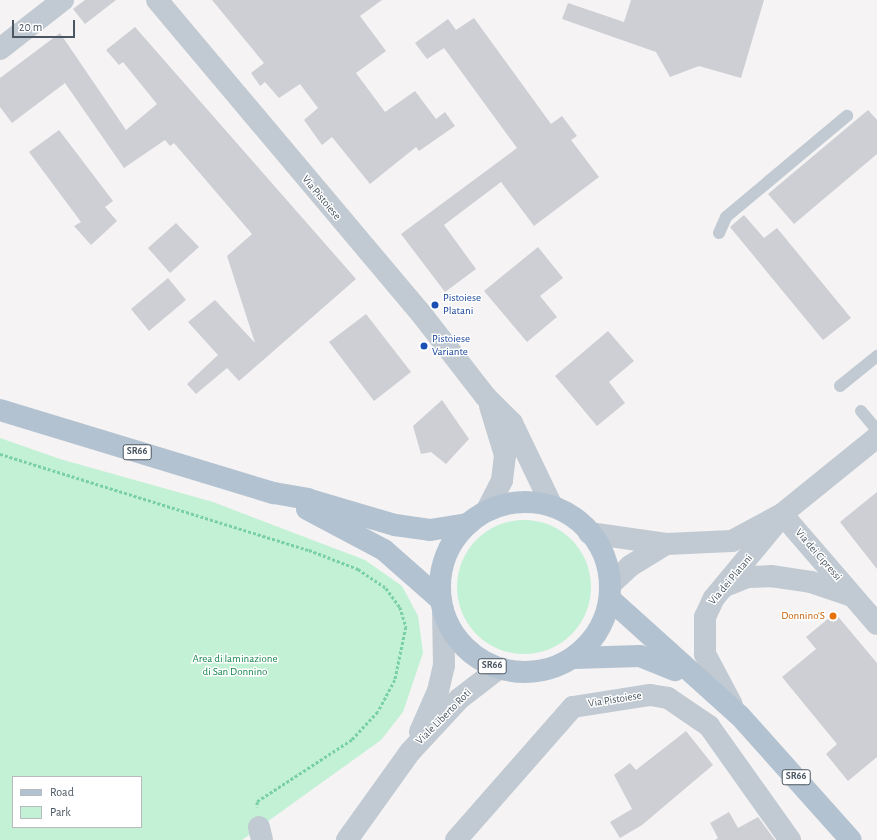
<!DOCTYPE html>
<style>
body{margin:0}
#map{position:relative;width:877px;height:840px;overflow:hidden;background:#f5f3f3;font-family:"Alegreya Sans",sans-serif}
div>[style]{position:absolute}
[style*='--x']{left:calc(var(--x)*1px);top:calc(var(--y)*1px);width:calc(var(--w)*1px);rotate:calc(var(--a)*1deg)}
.green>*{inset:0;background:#c3f1d5}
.round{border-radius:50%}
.building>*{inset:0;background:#cdcfd5}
.path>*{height:2.5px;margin-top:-1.25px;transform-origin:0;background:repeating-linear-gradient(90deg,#7ad0a6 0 3px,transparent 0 5px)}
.service>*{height:12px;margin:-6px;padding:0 6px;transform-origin:6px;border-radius:6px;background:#c1cad2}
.minor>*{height:22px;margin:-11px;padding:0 11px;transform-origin:11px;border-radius:11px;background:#c1cad2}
.tertiary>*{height:22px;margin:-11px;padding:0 11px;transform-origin:11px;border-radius:11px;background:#c1cad2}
.primary>*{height:22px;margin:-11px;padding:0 11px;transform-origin:11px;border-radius:11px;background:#b3c2d1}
.primary>.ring{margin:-11px;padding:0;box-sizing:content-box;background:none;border:22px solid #b3c2d1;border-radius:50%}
.dots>*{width:11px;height:11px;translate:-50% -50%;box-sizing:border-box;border:2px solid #fff;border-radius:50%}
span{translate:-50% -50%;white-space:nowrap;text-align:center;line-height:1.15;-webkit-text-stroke:3px #fff;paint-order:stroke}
.shield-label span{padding:1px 3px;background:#fff;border:1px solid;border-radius:3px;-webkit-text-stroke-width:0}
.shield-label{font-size:10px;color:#4a5661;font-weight:700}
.street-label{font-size:11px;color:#4a5661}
.transit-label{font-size:11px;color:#164399}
.left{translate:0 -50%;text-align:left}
.food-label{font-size:11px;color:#c56008}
.right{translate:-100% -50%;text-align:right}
.park-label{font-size:11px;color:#17864f}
.legend{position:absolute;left:12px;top:776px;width:130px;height:52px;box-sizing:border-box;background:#fff;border:1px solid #b7bbc0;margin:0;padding:5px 7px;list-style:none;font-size:12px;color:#4a5661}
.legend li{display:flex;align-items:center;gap:8px;height:20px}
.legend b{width:20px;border:1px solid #b7bbc0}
.scale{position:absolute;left:12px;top:20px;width:63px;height:18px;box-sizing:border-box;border:2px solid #4a5661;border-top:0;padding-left:5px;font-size:12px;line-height:14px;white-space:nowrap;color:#4a5661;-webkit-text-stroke:3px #fff;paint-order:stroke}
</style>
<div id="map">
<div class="green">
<div style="clip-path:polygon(evenodd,0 438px,60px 459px,213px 502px,365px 560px,402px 586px,418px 616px,423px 653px,403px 712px,381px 740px,242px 840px,0 840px,0 438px,13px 777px,141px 777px,141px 827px,13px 827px,13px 777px)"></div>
<div class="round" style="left:457px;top:520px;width:134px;height:134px"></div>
</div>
<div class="building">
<div style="clip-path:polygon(85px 0,116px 0,85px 24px,73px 9px)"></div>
<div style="clip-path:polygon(212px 0,382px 0,360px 16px,386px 51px,356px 73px,385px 112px,415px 91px,436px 119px,445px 112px,455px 126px,419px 151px,416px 147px,370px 184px,332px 137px,322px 145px,304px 120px,318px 108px,300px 84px,279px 98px,265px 82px,260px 86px,251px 73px,264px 63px)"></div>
<div style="clip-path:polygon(631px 0,764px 0,741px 78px,699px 66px,670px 77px,656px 52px,562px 19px,568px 3px,624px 22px)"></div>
<div style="clip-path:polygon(474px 18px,551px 124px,562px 116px,577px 136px,571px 140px,599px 177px,534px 226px,501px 182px,444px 225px,476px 269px,445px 292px,401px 234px,517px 148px,444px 48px,427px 59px,415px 43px,448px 19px,456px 30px)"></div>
<div style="clip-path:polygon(135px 27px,356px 279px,239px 381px,227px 368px,196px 394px,187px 384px,218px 355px,188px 322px,215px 300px,255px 343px,227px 256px,252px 234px,174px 143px,170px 146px,165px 140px,124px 168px,65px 83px,12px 123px,0 107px,0 78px,60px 33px,126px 130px,157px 104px,123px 62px,119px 65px,106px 50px)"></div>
<div style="clip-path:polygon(868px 110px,877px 120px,877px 154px,794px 224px,768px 194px)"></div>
<div style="clip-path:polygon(59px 130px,113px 201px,105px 207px,117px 221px,91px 245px,74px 226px,81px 222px,29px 152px)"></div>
<div style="clip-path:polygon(744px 215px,764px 238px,777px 228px,851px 318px,823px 340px,730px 227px)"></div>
<div style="clip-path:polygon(176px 223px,199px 247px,170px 273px,148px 248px)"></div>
<div style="clip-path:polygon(538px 247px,563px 278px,540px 296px,557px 317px,527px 342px,484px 291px)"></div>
<div style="clip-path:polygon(168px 278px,186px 300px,149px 331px,131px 309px)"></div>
<div style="clip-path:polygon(366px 314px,411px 372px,374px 401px,329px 342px)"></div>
<div style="clip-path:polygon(608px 331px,634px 361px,609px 382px,625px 403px,597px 426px,555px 376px)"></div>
<div style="clip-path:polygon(442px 400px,469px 439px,446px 464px,431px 452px,421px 454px,413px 426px)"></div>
<div style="clip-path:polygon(877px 492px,877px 569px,840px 522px)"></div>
<div style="clip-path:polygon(835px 613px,877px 663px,877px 757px,848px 781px,826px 754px,837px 744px,782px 677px,816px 649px,806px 637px)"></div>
<div style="clip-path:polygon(686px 731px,713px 765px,642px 825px,620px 838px,610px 822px,632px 809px,614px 775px,630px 763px,636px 770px)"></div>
<div style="clip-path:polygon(729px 812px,738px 828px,758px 817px,775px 840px,715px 840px,718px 838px,710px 823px)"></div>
</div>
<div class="path">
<div style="--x:0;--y:454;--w:324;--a:17.3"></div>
<div style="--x:309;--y:550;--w:53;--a:21.2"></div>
<div style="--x:358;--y:569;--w:34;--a:34"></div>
<div style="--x:386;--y:588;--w:24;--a:54"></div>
<div style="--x:400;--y:607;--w:21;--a:73"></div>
<div style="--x:406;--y:627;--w:54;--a:101.7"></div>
<div style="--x:395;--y:680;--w:36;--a:118"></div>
<div style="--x:378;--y:712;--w:38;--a:133"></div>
<div style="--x:352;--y:740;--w:113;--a:146.9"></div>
<div style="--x:257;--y:802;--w:5;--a:79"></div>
</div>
<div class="service">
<div style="--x:719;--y:233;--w:17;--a:-66"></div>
<div style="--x:726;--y:217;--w:158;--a:-39.9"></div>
<div style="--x:840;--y:386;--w:48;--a:-39"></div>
<div style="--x:861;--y:411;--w:25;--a:50"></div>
</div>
<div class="minor">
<div style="--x:157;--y:0;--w:413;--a:49.9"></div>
<div style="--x:423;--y:316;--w:101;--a:52.2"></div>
<div style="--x:485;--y:396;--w:38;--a:45"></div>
<div style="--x:512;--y:423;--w:92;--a:64.3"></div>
<div style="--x:0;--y:49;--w:80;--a:-37.9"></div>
<div style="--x:488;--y:508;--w:31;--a:-63"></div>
<div style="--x:502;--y:480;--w:25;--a:-83"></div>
<div style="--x:505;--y:455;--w:51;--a:-107"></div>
<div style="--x:782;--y:514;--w:145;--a:49.2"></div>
<div style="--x:589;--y:533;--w:78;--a:8.1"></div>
<div style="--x:666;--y:544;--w:66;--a:-2.6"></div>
<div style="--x:732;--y:541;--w:57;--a:-28.4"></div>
<div style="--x:782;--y:514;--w:122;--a:-39"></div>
<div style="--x:611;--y:584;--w:26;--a:-43"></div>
<div style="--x:630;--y:566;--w:42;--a:-31.4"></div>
<div style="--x:725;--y:586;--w:24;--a:-22"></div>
<div style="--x:747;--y:577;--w:24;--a:-2"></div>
<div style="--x:771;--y:576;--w:40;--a:8.5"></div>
<div style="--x:811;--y:582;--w:43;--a:18.9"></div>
<div style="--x:732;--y:705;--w:58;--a:-117.9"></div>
<div style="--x:705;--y:654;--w:37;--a:-90"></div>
<div style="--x:705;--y:617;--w:21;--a:-65"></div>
<div style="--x:714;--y:598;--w:99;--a:-50.3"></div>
<div style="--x:259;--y:827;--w:13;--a:77"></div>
<div style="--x:456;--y:840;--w:177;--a:-48.7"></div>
<div style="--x:573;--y:707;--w:78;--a:-8.9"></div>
<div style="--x:650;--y:695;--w:18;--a:9"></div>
<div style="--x:668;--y:698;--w:50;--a:34.3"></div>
<div style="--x:709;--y:726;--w:140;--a:54.6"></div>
</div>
<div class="tertiary">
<div style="--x:420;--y:732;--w:45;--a:-66.3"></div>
<div style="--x:438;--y:691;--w:26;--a:-77"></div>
<div style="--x:444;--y:666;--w:56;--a:-91"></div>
<div style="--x:347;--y:840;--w:108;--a:-54.4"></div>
<div style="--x:410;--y:752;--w:72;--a:-47.2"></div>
<div style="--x:459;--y:699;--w:49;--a:-37.6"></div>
</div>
<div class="primary">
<div style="--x:0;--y:410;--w:286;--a:16.9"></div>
<div style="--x:274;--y:493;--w:34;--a:10"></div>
<div style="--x:307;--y:499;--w:92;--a:16.5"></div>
<div style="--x:395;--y:525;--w:35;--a:8"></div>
<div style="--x:430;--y:530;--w:36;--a:-9"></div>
<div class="ring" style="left:440px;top:502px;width:148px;height:148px"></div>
<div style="--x:307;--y:509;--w:87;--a:28"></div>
<div style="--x:384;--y:550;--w:76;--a:41.3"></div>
<div style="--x:611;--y:600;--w:173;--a:42"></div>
<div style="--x:740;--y:716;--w:166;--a:48.2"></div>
<div style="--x:574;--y:658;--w:66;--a:-1.7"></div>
<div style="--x:640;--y:656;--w:38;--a:22"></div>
</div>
<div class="dots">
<div style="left:435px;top:305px;background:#1a4fb4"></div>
<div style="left:424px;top:346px;background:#1a4fb4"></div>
<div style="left:833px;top:616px;background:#e8710a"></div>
</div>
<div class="shield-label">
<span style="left:137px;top:452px">SR66</span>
<span style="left:492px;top:666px">SR66</span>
<span style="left:796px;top:777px">SR66</span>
</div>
<div class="street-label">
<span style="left:321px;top:198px;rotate:50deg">Via Pistoiese</span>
<span style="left:818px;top:555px;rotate:49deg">Via dei Cipressi</span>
<span style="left:731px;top:580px;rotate:-50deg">Via dei Platani</span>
<span style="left:615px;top:700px;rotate:-9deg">Via Pistoiese</span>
<span style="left:444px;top:717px;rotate:-45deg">Viale Liberto Roti</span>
</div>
<div class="transit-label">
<span class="left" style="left:443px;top:305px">Pistoiese<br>Platani</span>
<span class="left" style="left:432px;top:346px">Pistoiese<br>Variante</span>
</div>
<div class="food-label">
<span class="right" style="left:825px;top:616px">Donnino'S</span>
</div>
<div class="park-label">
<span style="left:235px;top:666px">Area di laminazione<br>di San Donnino</span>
</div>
<ul class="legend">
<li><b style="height:5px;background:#b3c2d1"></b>Road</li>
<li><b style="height:11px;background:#c3f1d5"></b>Park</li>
</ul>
<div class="scale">20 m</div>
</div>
